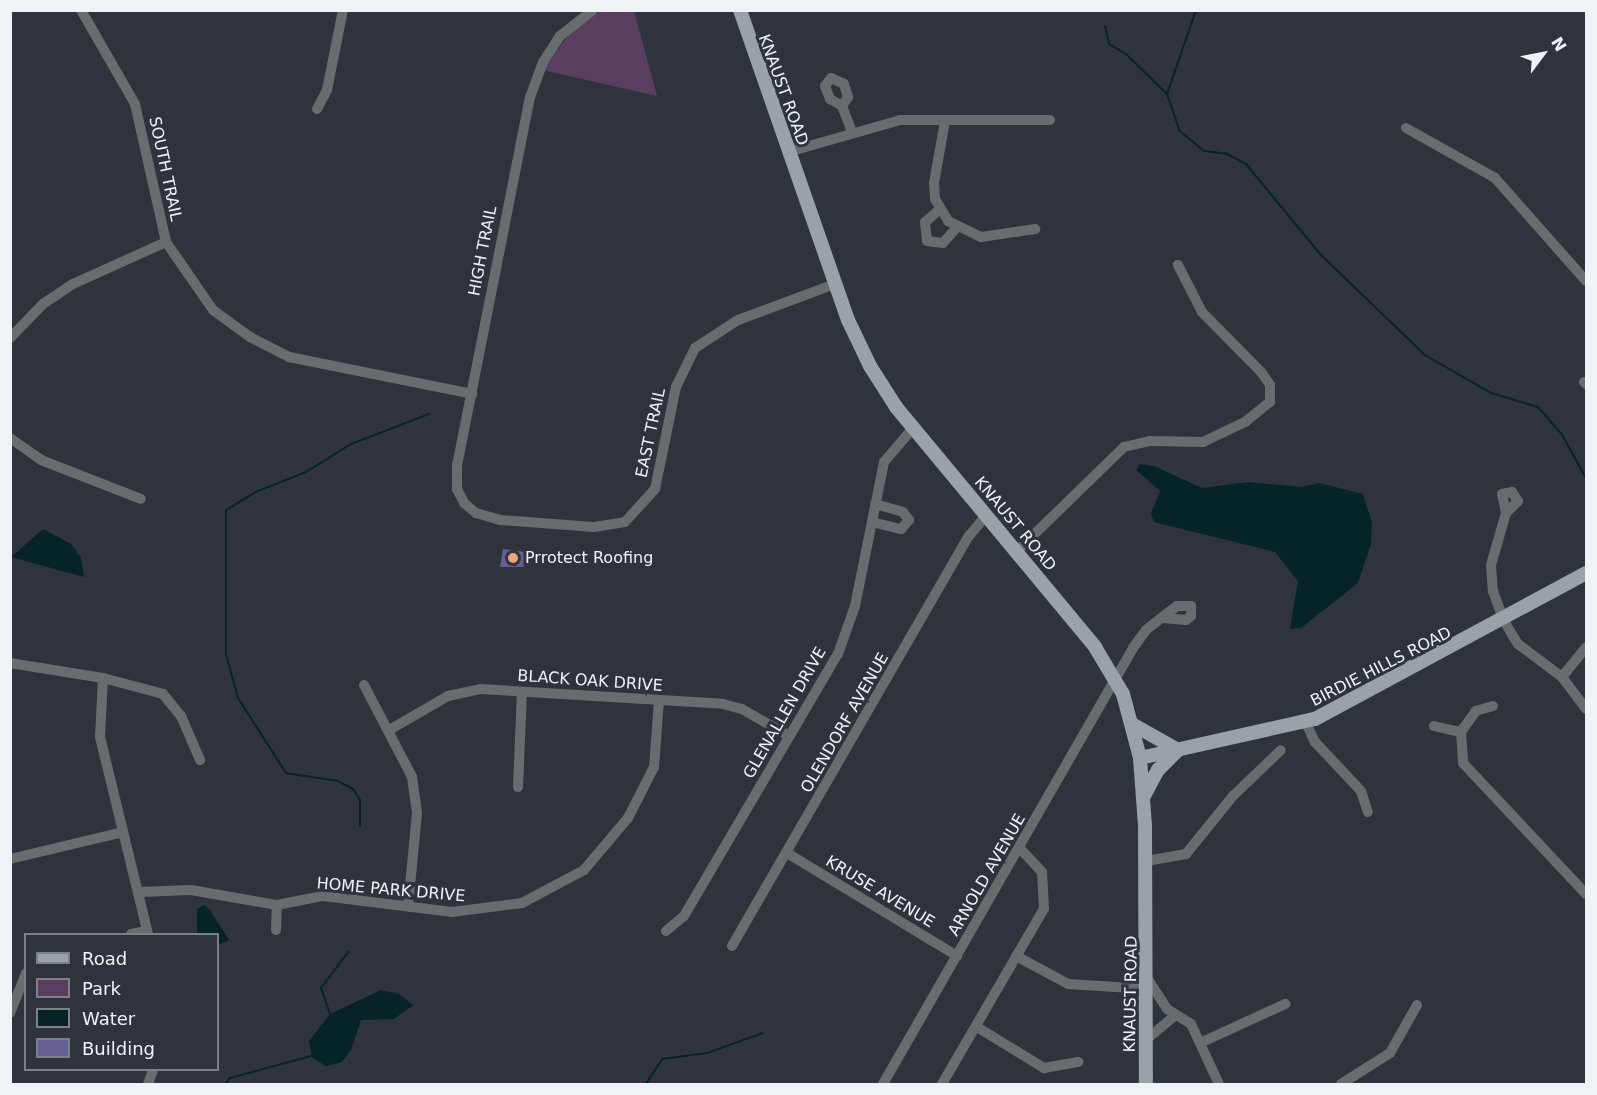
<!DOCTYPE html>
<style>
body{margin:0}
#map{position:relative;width:1597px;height:1095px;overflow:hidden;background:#2f343c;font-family:"DejaVu Sans",sans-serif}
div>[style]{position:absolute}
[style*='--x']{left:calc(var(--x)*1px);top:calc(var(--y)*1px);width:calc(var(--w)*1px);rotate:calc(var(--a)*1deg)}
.green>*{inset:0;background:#593e60}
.water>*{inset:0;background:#062425}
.stream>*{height:2px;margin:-1px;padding:0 1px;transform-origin:1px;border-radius:1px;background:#062425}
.building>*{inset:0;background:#655d94}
.minor>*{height:10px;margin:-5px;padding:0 5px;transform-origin:5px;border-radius:5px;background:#676c6e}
.major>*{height:14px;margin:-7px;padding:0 7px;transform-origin:7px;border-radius:7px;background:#98a2a7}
.dots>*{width:16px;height:16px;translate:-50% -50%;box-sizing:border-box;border:3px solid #2f343c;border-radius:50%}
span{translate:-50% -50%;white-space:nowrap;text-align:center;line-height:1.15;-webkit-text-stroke:6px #2f343c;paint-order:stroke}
.street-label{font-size:16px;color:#eff2f7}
.poi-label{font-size:16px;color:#eff2f7}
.left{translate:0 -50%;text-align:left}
.frame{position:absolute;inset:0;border:12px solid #eff2f7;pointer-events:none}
.legend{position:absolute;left:24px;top:933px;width:195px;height:138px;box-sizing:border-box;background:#2f343c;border:2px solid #7c8087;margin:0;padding:8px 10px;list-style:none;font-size:18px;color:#eff2f7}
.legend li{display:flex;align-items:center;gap:12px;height:30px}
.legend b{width:30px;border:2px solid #7c8087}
.north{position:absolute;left:1513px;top:24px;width:60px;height:60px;-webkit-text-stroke:4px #2f343c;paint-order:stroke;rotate:58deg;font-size:16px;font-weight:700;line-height:24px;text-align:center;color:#eff2f7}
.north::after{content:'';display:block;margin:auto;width:21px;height:27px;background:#eff2f7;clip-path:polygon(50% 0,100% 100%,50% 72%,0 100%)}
</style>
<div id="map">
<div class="green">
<div style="clip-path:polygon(601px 11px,634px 11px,657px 96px,543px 70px,572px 30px)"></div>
</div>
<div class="water">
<div style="clip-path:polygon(1140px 464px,1154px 466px,1202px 488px,1248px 482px,1302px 487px,1319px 483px,1363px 494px,1372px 522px,1371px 544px,1358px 583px,1301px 628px,1290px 629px,1298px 581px,1275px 552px,1154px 522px,1151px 514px,1160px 491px,1136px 470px)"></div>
<div style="clip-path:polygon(43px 529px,71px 544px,81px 557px,84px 577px,11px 557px)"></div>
<div style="clip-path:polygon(204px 905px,210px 910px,229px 940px,218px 945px,218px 934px,197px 934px,197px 909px)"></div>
<div style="clip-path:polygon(381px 990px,399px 994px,413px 1005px,394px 1019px,361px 1020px,351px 1050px,342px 1062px,326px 1066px,312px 1058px,309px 1041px,330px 1014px)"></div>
</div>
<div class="stream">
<div style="--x:1196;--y:10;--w:89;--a:109"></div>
<div style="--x:1167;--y:94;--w:39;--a:71"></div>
<div style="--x:1180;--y:131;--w:31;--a:40"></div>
<div style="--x:1204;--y:151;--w:23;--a:7"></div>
<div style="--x:1227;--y:154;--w:21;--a:28"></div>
<div style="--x:1246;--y:164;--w:118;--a:50.5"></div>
<div style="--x:1321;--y:255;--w:144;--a:43.9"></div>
<div style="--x:1425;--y:355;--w:76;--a:29.9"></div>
<div style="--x:1491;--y:393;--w:49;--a:16.6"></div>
<div style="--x:1538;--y:407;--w:37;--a:49"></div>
<div style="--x:1562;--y:435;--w:49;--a:60.8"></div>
<div style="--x:1105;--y:26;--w:18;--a:77"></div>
<div style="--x:1109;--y:44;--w:20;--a:30"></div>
<div style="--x:1126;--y:54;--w:57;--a:44.3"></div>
<div style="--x:360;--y:826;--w:26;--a:-90"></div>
<div style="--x:360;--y:800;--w:13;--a:-122"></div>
<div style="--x:353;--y:789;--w:17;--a:-152"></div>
<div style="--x:338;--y:781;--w:53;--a:-171.3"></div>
<div style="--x:286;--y:773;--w:89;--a:-122.6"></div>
<div style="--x:238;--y:698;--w:46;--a:-105.3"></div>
<div style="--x:226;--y:654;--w:144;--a:-90"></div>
<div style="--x:226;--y:510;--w:37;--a:-31"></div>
<div style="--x:258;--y:491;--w:52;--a:-21.6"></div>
<div style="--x:306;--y:472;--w:53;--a:-31.9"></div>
<div style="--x:351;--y:444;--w:84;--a:-21"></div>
<div style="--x:330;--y:1014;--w:28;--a:-109"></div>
<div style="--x:321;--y:988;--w:46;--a:-52.9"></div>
<div style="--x:225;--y:1084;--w:8;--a:-50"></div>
<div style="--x:230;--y:1078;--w:84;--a:-15.2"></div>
<div style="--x:646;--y:1084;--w:30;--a:-57"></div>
<div style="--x:662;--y:1059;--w:45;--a:-7.6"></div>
<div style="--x:707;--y:1053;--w:59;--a:-19.7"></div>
</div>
<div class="building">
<div style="clip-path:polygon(503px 549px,525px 552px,524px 567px,500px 567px)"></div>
</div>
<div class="minor">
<div style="--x:81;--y:10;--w:108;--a:60.1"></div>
<div style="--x:135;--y:104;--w:141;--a:77.3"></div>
<div style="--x:166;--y:242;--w:83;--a:55.3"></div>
<div style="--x:213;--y:310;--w:46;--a:36.1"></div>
<div style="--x:250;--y:337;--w:44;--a:27.1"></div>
<div style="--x:289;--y:357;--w:187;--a:11.4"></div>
<div style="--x:593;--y:10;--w:42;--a:141.8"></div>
<div style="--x:560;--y:36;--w:31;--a:123"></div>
<div style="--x:543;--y:62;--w:37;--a:110"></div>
<div style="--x:530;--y:97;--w:374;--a:101.2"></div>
<div style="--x:457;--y:464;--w:25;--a:90"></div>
<div style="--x:457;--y:489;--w:16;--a:63"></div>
<div style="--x:464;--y:503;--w:16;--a:40"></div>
<div style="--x:476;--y:513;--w:25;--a:16"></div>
<div style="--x:500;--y:520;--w:94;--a:4.3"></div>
<div style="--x:594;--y:527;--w:31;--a:-9"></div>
<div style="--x:625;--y:522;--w:45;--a:-47.7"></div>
<div style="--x:655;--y:489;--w:104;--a:-78.4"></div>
<div style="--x:676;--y:387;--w:43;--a:-64"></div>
<div style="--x:695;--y:348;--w:51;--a:-33.1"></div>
<div style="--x:738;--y:320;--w:103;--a:-20.4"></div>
<div style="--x:842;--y:106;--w:11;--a:-56"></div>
<div style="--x:848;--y:97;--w:14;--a:-107"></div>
<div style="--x:844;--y:84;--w:14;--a:-155"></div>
<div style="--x:831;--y:78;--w:10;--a:127"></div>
<div style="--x:825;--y:86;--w:14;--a:69"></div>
<div style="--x:830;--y:99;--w:14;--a:30"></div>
<div style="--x:842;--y:106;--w:26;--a:69"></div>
<div style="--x:317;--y:109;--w:21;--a:-62"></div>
<div style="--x:327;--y:90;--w:82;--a:-78.7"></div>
<div style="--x:945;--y:121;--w:63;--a:100.1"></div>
<div style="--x:934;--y:183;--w:16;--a:86"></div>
<div style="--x:935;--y:199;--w:26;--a:59"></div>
<div style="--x:948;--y:221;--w:37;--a:26"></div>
<div style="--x:981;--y:237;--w:55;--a:-8.4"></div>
<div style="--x:1406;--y:128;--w:102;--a:29.3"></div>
<div style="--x:1495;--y:178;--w:137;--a:48.5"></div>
<div style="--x:788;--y:152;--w:116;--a:-15.9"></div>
<div style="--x:900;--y:120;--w:150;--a:0"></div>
<div style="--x:939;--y:210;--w:18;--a:139"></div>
<div style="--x:925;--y:222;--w:19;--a:84"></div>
<div style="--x:927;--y:241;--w:16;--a:7"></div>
<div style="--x:943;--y:243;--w:20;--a:-49"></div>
<div style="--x:10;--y:338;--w:47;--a:-45.9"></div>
<div style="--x:43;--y:304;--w:36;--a:-34"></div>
<div style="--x:73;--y:284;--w:102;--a:-24.3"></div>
<div style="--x:1584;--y:382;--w:3;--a:45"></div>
<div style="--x:10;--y:438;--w:38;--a:35"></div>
<div style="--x:41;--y:460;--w:107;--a:21.3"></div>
<div style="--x:1506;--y:513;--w:17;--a:-45"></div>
<div style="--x:1518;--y:501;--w:11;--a:-124"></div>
<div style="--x:1512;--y:492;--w:10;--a:169"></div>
<div style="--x:1502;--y:494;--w:19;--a:78"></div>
<div style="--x:1506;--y:513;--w:54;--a:106.1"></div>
<div style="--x:1491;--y:565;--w:26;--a:86"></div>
<div style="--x:1493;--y:591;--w:32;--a:70"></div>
<div style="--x:1504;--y:621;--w:27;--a:59"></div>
<div style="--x:1518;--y:644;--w:55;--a:36.9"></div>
<div style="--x:1562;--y:677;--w:40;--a:53"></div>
<div style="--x:872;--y:522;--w:30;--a:14"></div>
<div style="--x:901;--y:529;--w:12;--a:-48"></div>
<div style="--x:909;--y:520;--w:10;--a:-127"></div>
<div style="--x:903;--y:512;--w:29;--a:-164"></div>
<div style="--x:1016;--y:552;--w:151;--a:-44.2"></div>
<div style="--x:1124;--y:447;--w:26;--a:-13"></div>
<div style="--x:1149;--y:441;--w:54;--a:1.1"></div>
<div style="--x:1203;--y:442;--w:47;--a:-25.5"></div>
<div style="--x:1245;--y:422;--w:32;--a:-39"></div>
<div style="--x:1270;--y:402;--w:17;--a:-90"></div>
<div style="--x:1270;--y:385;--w:14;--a:-124"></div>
<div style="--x:1262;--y:373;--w:86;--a:-134.5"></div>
<div style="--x:1202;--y:312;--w:53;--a:-117.1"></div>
<div style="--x:10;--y:663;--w:94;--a:9.2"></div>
<div style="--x:103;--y:678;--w:62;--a:14.9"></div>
<div style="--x:163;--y:694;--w:28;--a:51"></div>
<div style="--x:181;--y:716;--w:48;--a:66.6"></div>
<div style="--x:1562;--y:677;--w:38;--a:-51"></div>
<div style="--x:103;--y:678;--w:59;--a:92.9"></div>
<div style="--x:100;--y:737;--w:203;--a:76.3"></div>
<div style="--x:364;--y:685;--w:104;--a:62.4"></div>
<div style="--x:412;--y:777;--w:36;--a:82"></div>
<div style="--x:417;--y:813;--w:94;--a:95.5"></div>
<div style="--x:1493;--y:706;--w:18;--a:164"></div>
<div style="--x:1476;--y:711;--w:26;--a:126"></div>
<div style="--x:1461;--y:732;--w:31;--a:86"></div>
<div style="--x:1463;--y:763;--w:180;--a:46.8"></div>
<div style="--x:1306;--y:723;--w:21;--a:65"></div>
<div style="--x:1315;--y:742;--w:67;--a:46.8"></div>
<div style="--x:1361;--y:791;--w:22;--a:72"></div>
<div style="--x:1434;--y:726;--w:28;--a:13"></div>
<div style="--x:391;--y:729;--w:66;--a:-30.1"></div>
<div style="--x:448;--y:696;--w:33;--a:-12"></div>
<div style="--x:480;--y:689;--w:243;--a:3.5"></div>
<div style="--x:723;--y:704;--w:20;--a:15"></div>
<div style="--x:742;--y:709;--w:54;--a:29.9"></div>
<div style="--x:518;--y:787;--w:95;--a:-87.6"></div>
<div style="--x:787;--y:853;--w:199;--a:31.2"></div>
<div style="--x:10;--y:859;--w:116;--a:-13.4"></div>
<div style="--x:1146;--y:861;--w:41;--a:-9.9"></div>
<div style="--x:1186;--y:854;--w:75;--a:-51"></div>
<div style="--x:1233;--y:796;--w:66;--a:-43.8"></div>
<div style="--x:139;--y:892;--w:52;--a:-2.2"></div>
<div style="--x:191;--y:890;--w:87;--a:9.9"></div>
<div style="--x:277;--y:905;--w:47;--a:-11.1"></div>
<div style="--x:323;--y:896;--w:130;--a:7.1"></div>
<div style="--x:452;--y:912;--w:71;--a:-7.3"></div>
<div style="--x:522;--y:903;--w:70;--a:-28"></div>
<div style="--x:584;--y:870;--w:68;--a:-49.8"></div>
<div style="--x:628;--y:818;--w:57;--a:-63"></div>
<div style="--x:654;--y:767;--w:67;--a:-85.7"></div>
<div style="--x:276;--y:930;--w:25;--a:-88"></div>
<div style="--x:666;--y:931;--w:23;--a:-40"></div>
<div style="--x:684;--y:916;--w:304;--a:-59.6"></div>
<div style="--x:838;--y:654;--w:51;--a:-70.5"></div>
<div style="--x:855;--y:606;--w:147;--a:-78.6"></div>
<div style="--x:884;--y:462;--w:45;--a:-49.5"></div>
<div style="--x:131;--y:934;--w:16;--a:-11"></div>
<div style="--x:732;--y:946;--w:474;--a:-60"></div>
<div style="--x:969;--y:536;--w:26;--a:-50"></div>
<div style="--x:1016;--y:956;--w:59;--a:28.3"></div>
<div style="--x:1068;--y:984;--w:80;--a:3.6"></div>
<div style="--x:1149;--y:981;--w:33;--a:57"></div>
<div style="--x:1167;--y:1009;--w:28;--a:32"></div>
<div style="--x:1191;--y:1024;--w:66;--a:65"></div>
<div style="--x:10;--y:1013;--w:43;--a:-68.2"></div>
<div style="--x:977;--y:1027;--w:79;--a:31.5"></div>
<div style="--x:1044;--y:1068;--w:35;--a:-10"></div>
<div style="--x:1147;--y:1039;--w:35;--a:-40"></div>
<div style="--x:1200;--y:1043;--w:94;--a:-24.6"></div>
<div style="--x:148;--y:1084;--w:15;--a:-70"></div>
<div style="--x:883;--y:1084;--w:503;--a:-60.17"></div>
<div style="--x:1133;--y:648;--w:22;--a:-54"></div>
<div style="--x:1146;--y:630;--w:39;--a:-38"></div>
<div style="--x:1177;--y:606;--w:14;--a:0"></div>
<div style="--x:1191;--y:606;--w:10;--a:90"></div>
<div style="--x:1191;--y:616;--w:6;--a:141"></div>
<div style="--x:1186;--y:620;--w:23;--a:-175"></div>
<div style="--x:942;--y:1084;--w:203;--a:-59.8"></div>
<div style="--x:1044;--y:909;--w:37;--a:-93"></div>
<div style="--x:1042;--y:872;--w:33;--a:-133"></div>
<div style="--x:1341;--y:1084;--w:58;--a:-32.3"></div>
<div style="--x:1390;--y:1053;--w:55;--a:-60.6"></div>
</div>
<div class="major">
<div style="--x:740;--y:10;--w:328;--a:70.8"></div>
<div style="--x:848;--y:320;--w:51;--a:64.4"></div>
<div style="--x:870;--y:366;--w:49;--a:57.6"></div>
<div style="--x:896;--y:407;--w:312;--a:50.3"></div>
<div style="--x:1095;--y:647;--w:55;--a:59.2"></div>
<div style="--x:1123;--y:694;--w:66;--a:75.1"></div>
<div style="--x:1140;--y:758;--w:68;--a:85.8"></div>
<div style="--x:1145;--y:826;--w:258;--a:89.8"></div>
<div style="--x:1132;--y:724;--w:53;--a:29.5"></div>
<div style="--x:1140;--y:758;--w:179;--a:-12.6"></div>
<div style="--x:1315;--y:719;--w:308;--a:-28.3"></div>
<div style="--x:1144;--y:796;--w:30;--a:-62"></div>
<div style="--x:1158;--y:770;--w:28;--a:-45"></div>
</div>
<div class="dots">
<div style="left:513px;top:558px;background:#efa376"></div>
</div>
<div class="street-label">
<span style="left:783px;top:90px;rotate:70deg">KNAUST ROAD</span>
<span style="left:165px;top:169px;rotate:78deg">SOUTH TRAIL</span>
<span style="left:483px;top:251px;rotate:-79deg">HIGH TRAIL</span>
<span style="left:651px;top:433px;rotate:-78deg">EAST TRAIL</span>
<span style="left:1015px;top:524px;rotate:50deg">KNAUST ROAD</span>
<span style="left:1381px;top:667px;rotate:-27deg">BIRDIE HILLS ROAD</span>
<span style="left:590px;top:681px;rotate:4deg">BLACK OAK DRIVE</span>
<span style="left:785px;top:713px;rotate:-60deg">GLENALLEN DRIVE</span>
<span style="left:845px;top:723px;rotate:-60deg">OLENDORF AVENUE</span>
<span style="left:987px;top:875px;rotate:-60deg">ARNOLD AVENUE</span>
<span style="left:391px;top:890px;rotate:5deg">HOME PARK DRIVE</span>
<span style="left:880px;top:892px;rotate:31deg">KRUSE AVENUE</span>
<span style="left:1131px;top:994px;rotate:-89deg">KNAUST ROAD</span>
</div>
<div class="poi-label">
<span class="left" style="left:525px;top:558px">Prrotect Roofing</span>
</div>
<div class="frame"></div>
<ul class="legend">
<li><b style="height:8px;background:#98a2a7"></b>Road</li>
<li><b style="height:16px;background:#593e60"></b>Park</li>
<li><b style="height:16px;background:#062425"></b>Water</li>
<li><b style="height:16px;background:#655d94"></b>Building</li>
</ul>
<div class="north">N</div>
</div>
